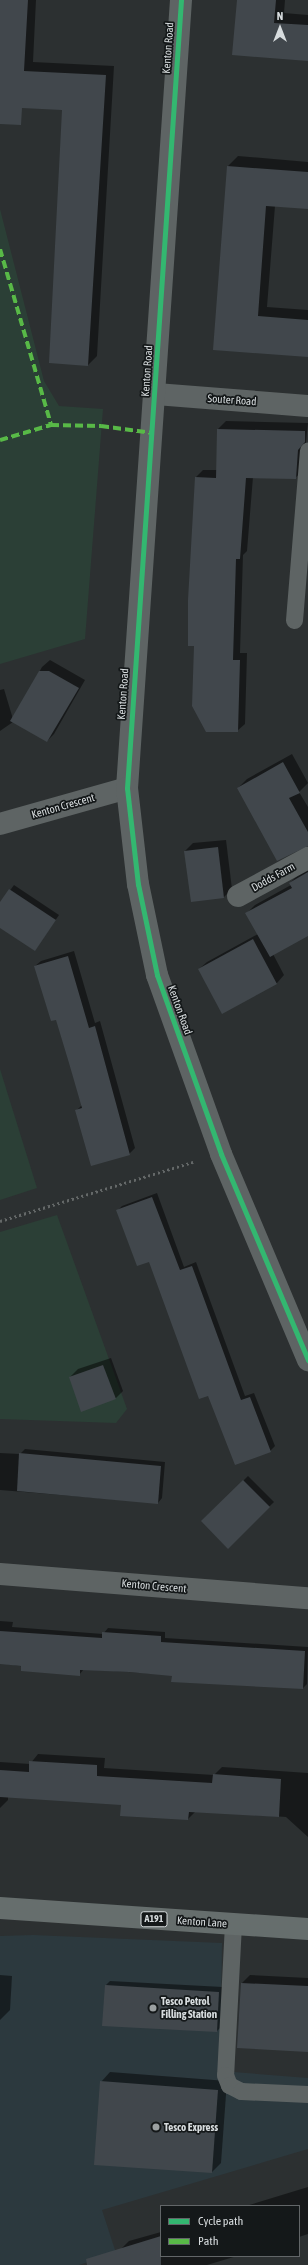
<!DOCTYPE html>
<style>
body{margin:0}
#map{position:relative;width:308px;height:2265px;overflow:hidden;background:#2c3031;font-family:"Asap Condensed",sans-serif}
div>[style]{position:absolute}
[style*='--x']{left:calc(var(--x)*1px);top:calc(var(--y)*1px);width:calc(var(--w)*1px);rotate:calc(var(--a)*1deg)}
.built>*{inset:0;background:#2c393e}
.green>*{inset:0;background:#2b3f36}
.shadow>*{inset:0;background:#0007}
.building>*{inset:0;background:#41474c}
.path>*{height:2.5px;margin-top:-1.25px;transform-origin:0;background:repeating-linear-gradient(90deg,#646868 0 2px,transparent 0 5px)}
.service>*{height:17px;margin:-8.5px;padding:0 8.5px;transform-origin:8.5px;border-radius:8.5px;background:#5e6464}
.minor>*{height:22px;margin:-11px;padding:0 11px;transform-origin:11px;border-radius:11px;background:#5e6464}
.tertiary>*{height:22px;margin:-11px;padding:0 11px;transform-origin:11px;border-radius:11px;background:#5e6464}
.primary>*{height:22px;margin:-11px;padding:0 11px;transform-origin:11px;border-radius:11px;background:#666e6d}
.quiet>*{height:4px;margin-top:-2px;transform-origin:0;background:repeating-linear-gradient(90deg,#58b947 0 8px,transparent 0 12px)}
.cycleway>*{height:5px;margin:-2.5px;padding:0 2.5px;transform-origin:2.5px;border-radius:2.5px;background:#33b770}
.dots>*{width:11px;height:11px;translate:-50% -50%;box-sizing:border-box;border:2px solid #141819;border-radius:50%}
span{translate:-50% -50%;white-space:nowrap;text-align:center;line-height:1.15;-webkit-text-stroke:3.5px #141819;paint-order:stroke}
.shield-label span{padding:1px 3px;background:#141819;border:1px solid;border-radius:3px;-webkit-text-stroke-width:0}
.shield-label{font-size:10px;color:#d7dcde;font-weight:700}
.street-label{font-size:11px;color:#d7dcde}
.poi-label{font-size:11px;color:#d7dcde;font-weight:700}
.left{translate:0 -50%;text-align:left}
.legend{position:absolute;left:160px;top:2205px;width:140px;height:52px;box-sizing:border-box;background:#141819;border:1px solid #626668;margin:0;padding:5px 7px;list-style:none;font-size:12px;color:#d7dcde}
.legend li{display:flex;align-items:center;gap:8px;height:20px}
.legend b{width:20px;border:1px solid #626668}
.north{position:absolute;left:260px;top:8px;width:40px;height:40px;-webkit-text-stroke:3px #141819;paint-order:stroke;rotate:0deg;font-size:11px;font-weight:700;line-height:16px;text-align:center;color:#d7dcde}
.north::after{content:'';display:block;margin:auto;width:14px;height:18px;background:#d7dcde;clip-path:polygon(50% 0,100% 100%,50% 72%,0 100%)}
</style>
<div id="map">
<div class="built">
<div style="clip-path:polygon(33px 1935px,222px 1943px,220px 2071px,308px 2078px,308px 2149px,102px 2210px,116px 2253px,79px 2265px,0 2265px,0 1936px)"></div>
</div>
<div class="green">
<div style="clip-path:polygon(0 209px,44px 381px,59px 406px,103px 409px,85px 639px,0 664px)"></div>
<div style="clip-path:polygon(0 1069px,37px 1188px,0 1200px)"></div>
<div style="clip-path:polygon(57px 1215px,127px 1409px,116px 1423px,0 1419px,0 1232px)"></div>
</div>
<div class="shadow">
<div style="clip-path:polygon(0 0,36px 0,33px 62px,114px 66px,97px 356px,88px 365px,64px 109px,0 106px)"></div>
<div style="clip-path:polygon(238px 0,285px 0,284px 13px,308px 15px,308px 60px)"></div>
<div style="clip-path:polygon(238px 156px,308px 162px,308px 208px,275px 206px,267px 307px,308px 310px,308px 356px,214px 349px,228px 166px)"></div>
<div style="clip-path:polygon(226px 421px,308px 423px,303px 471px,295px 478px,253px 477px,247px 551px,243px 555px,240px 653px,247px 653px,245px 724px,237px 731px,195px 645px,196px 477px,203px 470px,217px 470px,218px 429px)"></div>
<div style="clip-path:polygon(50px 660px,85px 680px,54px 734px,47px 741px,13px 722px,0 731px,0 690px,4px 689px,13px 719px,42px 667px)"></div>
<div style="clip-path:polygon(292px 754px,308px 783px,299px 792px,308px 807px,308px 845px,238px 788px,247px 779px)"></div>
<div style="clip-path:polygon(226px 840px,232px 889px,224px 897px,192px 901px,185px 851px,193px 843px)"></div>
<div style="clip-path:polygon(308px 869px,308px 935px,273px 954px,284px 975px,277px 983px,223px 1012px,199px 969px,207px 962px,258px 934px,247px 913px,255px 905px,291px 885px,290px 883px,299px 874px)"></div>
<div style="clip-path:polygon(14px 885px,59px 915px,35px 950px,0 927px,0 904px)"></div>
<div style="clip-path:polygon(74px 951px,95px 1023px,100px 1021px,135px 1148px,129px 1154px,76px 1111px,82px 1105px,57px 1018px,35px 966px,41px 961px)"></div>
<div style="clip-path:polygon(157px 1193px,184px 1267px,196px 1262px,245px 1396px,254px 1393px,275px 1446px,270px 1451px,209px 1395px,149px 1260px,117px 1211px,122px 1206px)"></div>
<div style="clip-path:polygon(111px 1358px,123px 1391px,115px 1399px,70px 1377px,78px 1369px)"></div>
<div style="clip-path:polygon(25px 1449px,165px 1462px,162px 1498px,158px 1503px,0 1490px,0 1453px,20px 1454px)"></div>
<div style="clip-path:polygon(248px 1476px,274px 1502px,228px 1547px,203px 1521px)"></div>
<div style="clip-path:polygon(0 1621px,13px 1622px,12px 1627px,103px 1634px,108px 1628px,165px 1632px,165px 1638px,308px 1647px,307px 1684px,303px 1688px,173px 1675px,84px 1669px,79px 1675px,0 1663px)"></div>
<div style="clip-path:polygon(38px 1754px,105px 1758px,104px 1768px,214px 1775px,222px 1767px,308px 1773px,308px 1837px,286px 1817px,196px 1811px,188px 1819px,122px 1804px,8px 1796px,8px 1800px,0 1808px,0 1762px,30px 1764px)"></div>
<div style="clip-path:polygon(0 1975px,12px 1976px,10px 2010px,0 2020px)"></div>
<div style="clip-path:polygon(250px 1975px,308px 1978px,308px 2051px,238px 2047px,242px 1983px)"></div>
<div style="clip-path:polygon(110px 1981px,223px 1987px,221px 2027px,217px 2031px,106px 1985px)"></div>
<div style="clip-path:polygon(110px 2072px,227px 2081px,221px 2163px,212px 2172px,101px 2082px)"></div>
<div style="clip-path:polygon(308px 2187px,308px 2234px,299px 2237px,299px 2206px,246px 2206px)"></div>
<div style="clip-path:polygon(161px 2232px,161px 2256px,237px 2256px,207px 2265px,126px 2265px,121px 2249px,129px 2241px)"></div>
</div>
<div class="building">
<div style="clip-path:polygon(0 0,28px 0,24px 71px,106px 75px,88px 366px,49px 363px,62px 110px,22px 108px,21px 125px,0 124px)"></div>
<div style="clip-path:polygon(237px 0,276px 0,274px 23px,308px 25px,308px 61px,232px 55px)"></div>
<div style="clip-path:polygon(227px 166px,308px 172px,308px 209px,266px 206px,258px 316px,308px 320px,308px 357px,213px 350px)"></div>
<div style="clip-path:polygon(217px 429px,305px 431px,305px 442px,298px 450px,296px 479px,246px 478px,240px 559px,236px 559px,233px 660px,240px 660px,238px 732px,206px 732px,192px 706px,194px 646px,188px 646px,188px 600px,195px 477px,216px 478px)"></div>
<div style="clip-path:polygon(39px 671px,49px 671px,79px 688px,47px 742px,10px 721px)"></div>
<div style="clip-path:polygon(283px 762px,300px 793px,289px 798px,308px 832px,308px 846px,277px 861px,237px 788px)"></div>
<div style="clip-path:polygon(218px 847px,224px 898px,191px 902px,184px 851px)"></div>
<div style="clip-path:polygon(308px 872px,308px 936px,270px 957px,245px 913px,292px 888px,289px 883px)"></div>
<div style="clip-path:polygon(9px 889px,56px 920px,35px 951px,0 928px,0 902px)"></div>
<div style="clip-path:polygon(253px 939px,277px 984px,222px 1014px,198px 969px)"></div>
<div style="clip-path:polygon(68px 956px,89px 1028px,95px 1026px,130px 1155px,91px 1166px,75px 1110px,82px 1108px,69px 1063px,56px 1020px,51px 1021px,34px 966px)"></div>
<div style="clip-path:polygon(152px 1197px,180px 1270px,192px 1266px,241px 1400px,250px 1397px,271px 1452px,235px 1465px,208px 1396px,199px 1399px,149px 1262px,137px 1266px,116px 1210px)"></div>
<div style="clip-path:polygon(103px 1365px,116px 1399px,81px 1412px,69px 1377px)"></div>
<div style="clip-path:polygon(19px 1453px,161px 1466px,158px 1504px,17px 1491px)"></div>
<div style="clip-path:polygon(243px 1480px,270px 1507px,228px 1549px,201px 1521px)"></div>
<div style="clip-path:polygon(0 1631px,102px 1638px,102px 1632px,161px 1636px,161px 1642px,305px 1651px,303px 1689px,171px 1682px,172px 1676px,129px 1672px,80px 1670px,80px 1676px,21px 1671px,21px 1666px,0 1664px)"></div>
<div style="clip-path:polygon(29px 1761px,97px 1765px,97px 1776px,212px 1783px,213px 1774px,281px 1779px,279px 1817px,189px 1812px,188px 1820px,120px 1816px,121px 1805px,0 1797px,0 1770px,29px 1772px)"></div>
<div style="clip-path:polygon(241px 1983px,308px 1986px,308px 2052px,237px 2048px)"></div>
<div style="clip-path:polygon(105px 1985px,219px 1992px,217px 2032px,102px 2026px)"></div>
<div style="clip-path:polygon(100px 2081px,218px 2090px,212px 2173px,94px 2165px)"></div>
<div style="clip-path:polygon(161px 2236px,161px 2265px,87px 2265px,86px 2259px)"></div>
</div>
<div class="path">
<div style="--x:0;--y:1221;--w:202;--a:-17"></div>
</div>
<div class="service">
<div style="--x:294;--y:620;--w:170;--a:-85.3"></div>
<div style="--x:233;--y:1924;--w:151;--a:93"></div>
<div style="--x:225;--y:2075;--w:11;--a:68"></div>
<div style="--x:229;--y:2085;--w:13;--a:27"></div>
<div style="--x:241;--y:2091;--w:67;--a:2.6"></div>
</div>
<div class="minor">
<div style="--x:156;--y:394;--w:152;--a:4.5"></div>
<div style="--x:0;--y:824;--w:132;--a:-15.8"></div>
<div style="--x:238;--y:896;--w:80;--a:-28.5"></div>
<div style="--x:0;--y:1574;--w:309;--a:4.5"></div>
</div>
<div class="tertiary">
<div style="--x:181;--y:0;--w:790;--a:93.92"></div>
<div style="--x:127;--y:788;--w:97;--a:83.5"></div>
<div style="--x:138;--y:884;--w:93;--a:78.2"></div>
<div style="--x:157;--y:975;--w:190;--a:70.3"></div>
<div style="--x:221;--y:1154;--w:224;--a:67.1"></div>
</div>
<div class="primary">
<div style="--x:0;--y:1908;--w:309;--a:3.9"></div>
</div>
<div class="quiet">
<div style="--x:0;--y:249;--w:183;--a:73.8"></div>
<div style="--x:51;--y:425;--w:50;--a:1.1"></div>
<div style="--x:101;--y:426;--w:52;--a:7.7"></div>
<div style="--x:0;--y:440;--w:53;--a:-16.4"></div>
</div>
<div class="cycleway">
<div style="--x:181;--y:0;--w:790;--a:93.92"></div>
<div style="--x:127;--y:788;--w:97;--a:83.5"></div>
<div style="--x:138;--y:884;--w:93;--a:78.2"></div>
<div style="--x:157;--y:975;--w:190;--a:70.3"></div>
<div style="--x:221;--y:1154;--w:224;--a:67.1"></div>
</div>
<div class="dots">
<div style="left:153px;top:2008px;background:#9ba0a1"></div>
<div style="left:156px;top:2127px;background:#9ba0a1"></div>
</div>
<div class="shield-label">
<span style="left:154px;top:1919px">A191</span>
</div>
<div class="street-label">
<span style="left:168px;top:48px;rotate:-86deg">Kenton Road</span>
<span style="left:147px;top:371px;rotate:-86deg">Kenton Road</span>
<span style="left:232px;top:400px;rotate:4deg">Souter Road</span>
<span style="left:123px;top:694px;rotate:-86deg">Kenton Road</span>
<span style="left:63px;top:806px;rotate:-16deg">Kenton Crescent</span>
<span style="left:273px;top:877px;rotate:-29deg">Dodds Farm</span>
<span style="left:180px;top:1010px;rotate:70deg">Kenton Road</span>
<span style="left:154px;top:1586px;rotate:5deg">Kenton Crescent</span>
<span style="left:202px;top:1922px;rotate:4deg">Kenton Lane</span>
</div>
<div class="poi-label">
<span class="left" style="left:161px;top:2008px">Tesco Petrol<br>Filling Station</span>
<span class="left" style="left:164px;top:2127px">Tesco Express</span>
</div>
<ul class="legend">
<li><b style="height:5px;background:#33b770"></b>Cycle path</li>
<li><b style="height:5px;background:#58b947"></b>Path</li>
</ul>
<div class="north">N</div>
</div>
